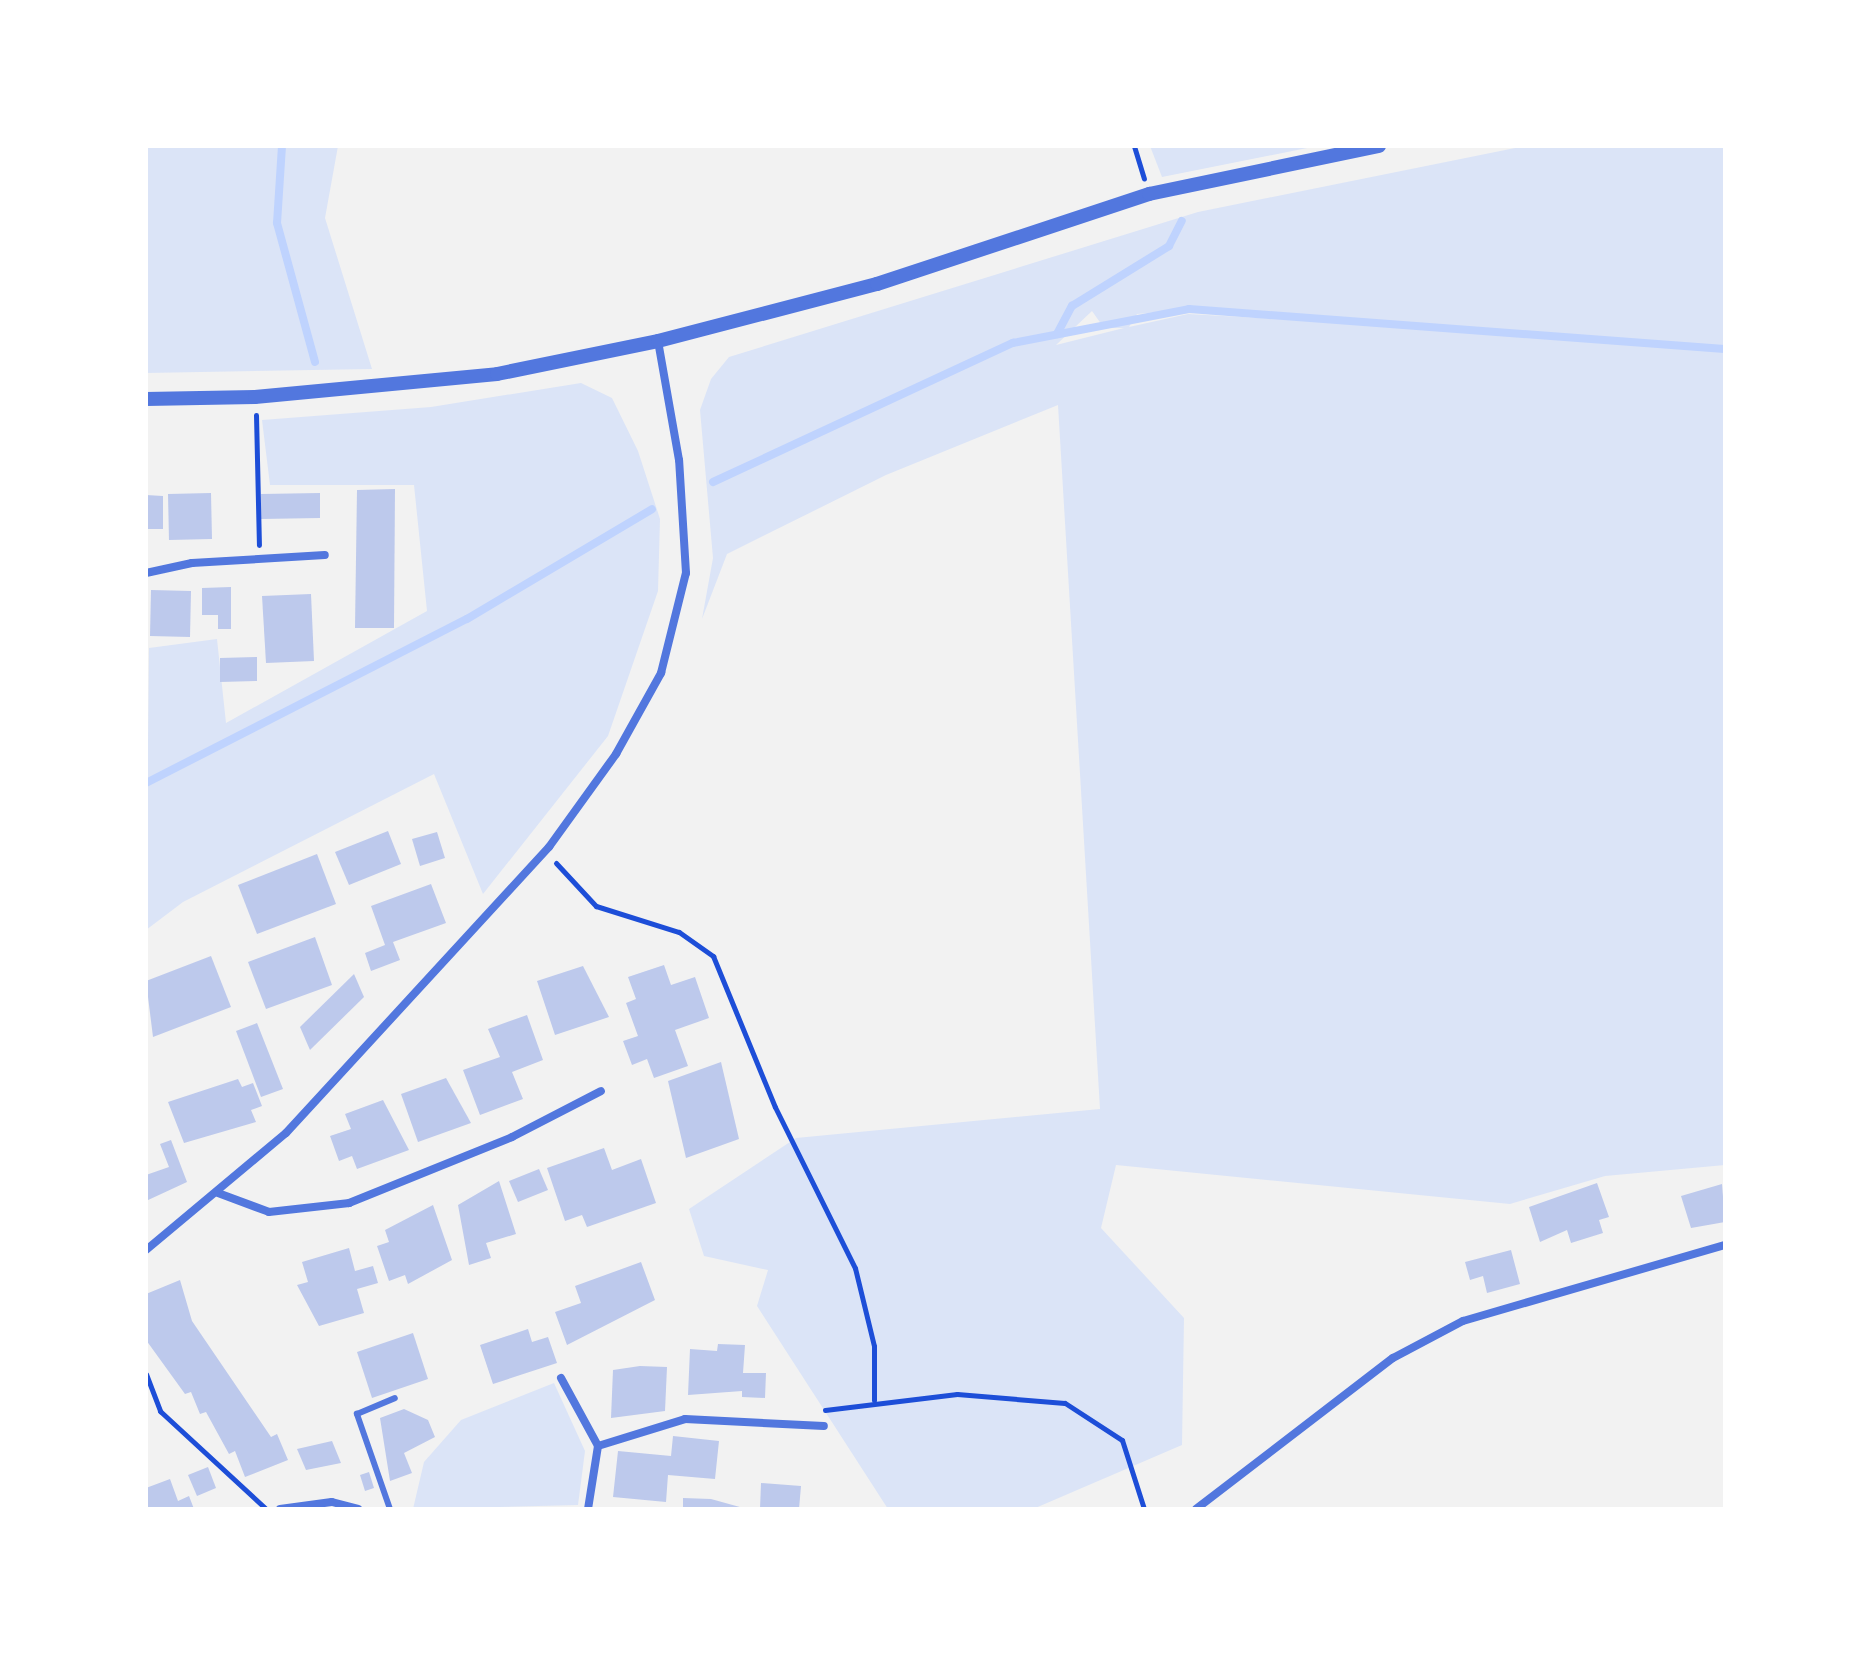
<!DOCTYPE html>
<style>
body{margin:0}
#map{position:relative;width:1871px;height:1655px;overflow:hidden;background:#f2f2f2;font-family:"Public Sans",sans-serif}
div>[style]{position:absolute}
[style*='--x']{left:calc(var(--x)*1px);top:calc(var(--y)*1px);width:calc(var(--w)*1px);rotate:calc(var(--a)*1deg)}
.green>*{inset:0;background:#dbe4f7}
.stream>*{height:8px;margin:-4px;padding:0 4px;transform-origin:4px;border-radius:4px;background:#bfd3fe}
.building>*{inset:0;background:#bdc9ec}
.path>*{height:5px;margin:-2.5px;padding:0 2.5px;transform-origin:2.5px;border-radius:2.5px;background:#1d4ed8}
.service>*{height:6px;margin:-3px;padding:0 3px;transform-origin:3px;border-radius:3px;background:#5277de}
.minor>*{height:8px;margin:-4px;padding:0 4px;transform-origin:4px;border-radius:4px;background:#5277de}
.tertiary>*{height:14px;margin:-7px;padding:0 7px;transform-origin:7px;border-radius:7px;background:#5277de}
span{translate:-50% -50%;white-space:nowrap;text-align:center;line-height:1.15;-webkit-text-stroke:6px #fff;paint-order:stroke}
.frame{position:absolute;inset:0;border:148px solid #fff;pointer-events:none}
</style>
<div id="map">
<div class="green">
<div style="clip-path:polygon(146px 146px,338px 146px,325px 218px,372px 369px,146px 373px)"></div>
<div style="clip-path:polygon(1150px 146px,1317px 146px,1162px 177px)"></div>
<div style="clip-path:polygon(evenodd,1525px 146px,1725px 146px,1725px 1165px,1605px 1176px,1510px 1204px,1116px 1165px,1101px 1228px,1184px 1318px,1182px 1445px,1033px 1509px,888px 1509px,757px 1306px,768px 1270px,704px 1256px,689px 1209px,796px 1138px,1100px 1109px,1058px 405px,886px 475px,727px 554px,702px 619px,713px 558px,700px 410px,711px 379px,729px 357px,1198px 212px,1525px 146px,1189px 309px,1279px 313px,1510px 332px,1188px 314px,1129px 327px,1137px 314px,1189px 309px,1525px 146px,1092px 311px,1104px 328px,1124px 328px,1056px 345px,1092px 311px)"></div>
<div style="clip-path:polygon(581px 383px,612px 398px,638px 451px,660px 519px,658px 591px,608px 736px,483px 894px,434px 774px,183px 902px,146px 930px,149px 648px,217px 639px,226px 723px,427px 611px,414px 485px,270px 485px,262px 420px,431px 407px)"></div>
<div style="clip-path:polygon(554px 1383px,585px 1451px,578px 1505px,413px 1509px,424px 1462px,461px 1420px)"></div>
</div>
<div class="stream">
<div style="--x:282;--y:146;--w:77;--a:93.7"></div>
<div style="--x:277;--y:223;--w:144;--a:74.7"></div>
<div style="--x:1057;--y:334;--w:32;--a:-62"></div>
<div style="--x:1072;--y:306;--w:114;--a:-31.7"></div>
<div style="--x:1169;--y:246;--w:28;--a:-63"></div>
<div style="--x:713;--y:482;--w:331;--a:-24.9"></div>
<div style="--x:1013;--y:343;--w:179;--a:-10.9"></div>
<div style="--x:1189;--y:309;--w:537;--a:4.27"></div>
<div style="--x:146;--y:783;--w:360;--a:-27.1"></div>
<div style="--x:467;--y:619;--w:215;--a:-30.7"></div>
</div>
<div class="building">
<div style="clip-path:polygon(395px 489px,394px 628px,355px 628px,357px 490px)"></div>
<div style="clip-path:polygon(211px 493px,212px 539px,169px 540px,168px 494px)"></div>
<div style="clip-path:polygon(320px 493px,320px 518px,261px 519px,261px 494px)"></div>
<div style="clip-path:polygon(146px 495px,163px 496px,163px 529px,146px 529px)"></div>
<div style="clip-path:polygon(231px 587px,231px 629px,218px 629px,218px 615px,202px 615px,202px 588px)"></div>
<div style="clip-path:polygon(151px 590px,191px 591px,190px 637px,150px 636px)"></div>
<div style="clip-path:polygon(311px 594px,314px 661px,266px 663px,262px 596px)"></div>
<div style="clip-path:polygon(257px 657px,257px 681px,220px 682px,220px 658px)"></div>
<div style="clip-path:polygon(388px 831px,401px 864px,349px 885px,335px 852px)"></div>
<div style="clip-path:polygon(437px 832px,445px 858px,420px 866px,412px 839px)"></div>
<div style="clip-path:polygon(317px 854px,336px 904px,257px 934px,238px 885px)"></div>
<div style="clip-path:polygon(431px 884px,446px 923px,393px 942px,400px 960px,371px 971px,365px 953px,385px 945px,371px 906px)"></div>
<div style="clip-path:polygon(315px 937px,332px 985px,266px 1009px,248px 962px)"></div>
<div style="clip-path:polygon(211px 956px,231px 1007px,153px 1037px,146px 981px)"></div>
<div style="clip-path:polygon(664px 965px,671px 985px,695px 977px,709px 1018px,675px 1030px,688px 1066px,654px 1078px,647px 1059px,632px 1065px,623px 1041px,638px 1036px,626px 1003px,636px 999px,628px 977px)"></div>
<div style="clip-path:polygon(583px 966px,609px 1017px,555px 1035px,537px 981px)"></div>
<div style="clip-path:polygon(354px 974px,364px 997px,310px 1050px,300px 1027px)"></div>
<div style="clip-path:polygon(527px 1015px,543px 1060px,512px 1072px,523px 1099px,480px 1115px,463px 1070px,500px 1057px,488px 1029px)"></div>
<div style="clip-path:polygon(257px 1023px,283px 1089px,261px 1097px,236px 1031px)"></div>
<div style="clip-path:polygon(721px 1062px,739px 1139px,686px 1158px,668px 1081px)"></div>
<div style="clip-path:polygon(446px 1078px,471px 1123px,418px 1142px,401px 1094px)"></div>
<div style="clip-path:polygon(238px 1079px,242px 1087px,253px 1083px,262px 1106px,251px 1110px,256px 1122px,184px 1143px,168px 1102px)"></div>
<div style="clip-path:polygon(383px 1100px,409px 1150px,357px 1169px,352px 1156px,339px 1161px,330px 1136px,351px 1129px,345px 1114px)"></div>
<div style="clip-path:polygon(171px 1140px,187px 1182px,146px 1201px,146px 1175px,169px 1167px,160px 1144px)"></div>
<div style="clip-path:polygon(604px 1148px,612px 1170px,641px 1159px,656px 1203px,587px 1227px,582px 1215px,565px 1221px,547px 1168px)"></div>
<div style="clip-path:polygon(539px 1169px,548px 1190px,518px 1202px,509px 1181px)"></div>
<div style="clip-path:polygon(499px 1181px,516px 1234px,486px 1243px,491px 1258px,469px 1265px,458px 1205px)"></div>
<div style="clip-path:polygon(1597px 1183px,1609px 1217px,1599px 1220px,1603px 1233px,1571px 1243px,1567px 1230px,1540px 1242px,1529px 1207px)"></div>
<div style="clip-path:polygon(1722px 1184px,1725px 1222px,1691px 1228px,1681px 1196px)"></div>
<div style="clip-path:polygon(433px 1205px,452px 1260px,408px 1284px,405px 1275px,389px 1281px,377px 1246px,389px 1242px,385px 1230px)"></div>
<div style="clip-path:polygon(349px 1248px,355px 1271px,373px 1266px,378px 1283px,357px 1289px,364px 1313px,319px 1326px,297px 1285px,308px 1282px,302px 1262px)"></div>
<div style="clip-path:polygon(1511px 1250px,1520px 1284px,1487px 1293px,1483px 1276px,1470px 1280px,1465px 1262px)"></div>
<div style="clip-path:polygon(641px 1262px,655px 1300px,567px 1345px,555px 1312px,581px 1303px,575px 1286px)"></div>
<div style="clip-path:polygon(180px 1280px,192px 1321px,271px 1437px,277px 1434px,288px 1460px,245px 1477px,235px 1451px,229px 1454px,206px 1412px,200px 1414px,191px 1392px,185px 1394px,146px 1340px,146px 1294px)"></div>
<div style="clip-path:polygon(528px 1329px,532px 1342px,548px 1337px,557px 1363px,493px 1384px,480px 1345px)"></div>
<div style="clip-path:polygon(413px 1333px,428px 1379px,372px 1398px,357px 1352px)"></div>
<div style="clip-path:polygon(718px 1344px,745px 1345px,743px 1373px,766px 1373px,765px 1398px,742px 1397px,742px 1391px,688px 1395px,690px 1349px,717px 1351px)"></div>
<div style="clip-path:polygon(640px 1366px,667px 1367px,665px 1411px,611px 1418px,613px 1370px)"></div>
<div style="clip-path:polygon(404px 1409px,428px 1420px,435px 1437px,404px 1453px,412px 1473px,390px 1481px,380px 1418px)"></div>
<div style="clip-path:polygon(673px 1436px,719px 1441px,715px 1479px,668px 1475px,666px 1502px,613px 1497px,618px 1451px,671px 1456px)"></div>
<div style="clip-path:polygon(332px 1441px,341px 1463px,306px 1470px,297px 1449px)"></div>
<div style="clip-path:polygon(208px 1467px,216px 1488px,197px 1496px,188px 1475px)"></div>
<div style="clip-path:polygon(369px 1472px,374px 1488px,365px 1491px,360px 1475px)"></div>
<div style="clip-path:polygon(170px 1479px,178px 1501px,189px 1496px,194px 1509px,146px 1509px,146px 1488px)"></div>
<div style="clip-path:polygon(761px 1483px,801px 1486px,799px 1509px,760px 1509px)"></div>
<div style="clip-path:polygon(683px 1498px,711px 1499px,747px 1509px,683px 1509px)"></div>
</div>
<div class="path">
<div style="--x:1134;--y:146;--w:34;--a:73"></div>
<div style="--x:256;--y:415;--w:130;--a:88.7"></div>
<div style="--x:556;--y:863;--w:59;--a:47.1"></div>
<div style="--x:596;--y:906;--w:87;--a:17.4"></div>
<div style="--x:679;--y:932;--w:42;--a:35.2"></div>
<div style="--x:713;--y:956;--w:163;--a:67.7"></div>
<div style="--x:775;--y:1107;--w:180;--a:63.6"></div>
<div style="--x:855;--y:1268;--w:80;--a:76.3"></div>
<div style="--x:874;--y:1346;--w:54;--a:90"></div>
<div style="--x:146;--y:1374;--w:40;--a:69"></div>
<div style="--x:160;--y:1411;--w:143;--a:42.7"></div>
<div style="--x:825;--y:1410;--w:133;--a:-6.9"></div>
<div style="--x:957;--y:1394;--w:108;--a:4.8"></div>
<div style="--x:1065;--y:1403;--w:68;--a:33"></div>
<div style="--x:1122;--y:1440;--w:72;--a:72.3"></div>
</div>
<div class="service">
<div style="--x:390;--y:1509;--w:101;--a:-109.2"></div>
<div style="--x:357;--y:1414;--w:41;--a:-22.8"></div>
</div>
<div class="minor">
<div style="--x:146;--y:573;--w:47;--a:-12.3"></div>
<div style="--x:192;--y:563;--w:133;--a:-3.4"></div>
<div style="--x:218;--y:1193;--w:54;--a:20.4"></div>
<div style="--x:269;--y:1212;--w:81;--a:-6.4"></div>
<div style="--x:349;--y:1203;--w:176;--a:-22"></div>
<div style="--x:512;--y:1137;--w:100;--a:-27.3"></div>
<div style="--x:146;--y:1250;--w:182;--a:-39.9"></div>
<div style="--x:286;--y:1133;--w:389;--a:-47.4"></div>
<div style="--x:549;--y:847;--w:115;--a:-54.2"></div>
<div style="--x:616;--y:754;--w:93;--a:-60.9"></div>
<div style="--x:661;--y:673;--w:103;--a:-76"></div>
<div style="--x:686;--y:573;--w:113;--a:-93.5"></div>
<div style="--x:679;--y:460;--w:121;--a:-100"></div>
<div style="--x:561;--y:1378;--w:77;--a:61.4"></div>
<div style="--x:598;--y:1446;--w:64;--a:99"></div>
<div style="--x:598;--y:1446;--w:91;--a:-17.2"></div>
<div style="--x:685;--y:1419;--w:139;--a:2.9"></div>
<div style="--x:280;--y:1509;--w:52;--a:-7.7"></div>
<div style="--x:332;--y:1502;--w:27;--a:15"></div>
<div style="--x:1196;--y:1509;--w:248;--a:-37.5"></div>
<div style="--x:1393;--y:1358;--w:79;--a:-27.9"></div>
<div style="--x:1463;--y:1321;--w:273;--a:-16.2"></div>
</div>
<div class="tertiary">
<div style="--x:146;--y:399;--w:109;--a:-1.1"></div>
<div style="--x:255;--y:397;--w:243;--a:-5.4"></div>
<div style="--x:497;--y:374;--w:164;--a:-11.6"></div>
<div style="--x:658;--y:341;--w:226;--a:-14.6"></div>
<div style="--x:877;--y:284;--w:287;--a:-18.3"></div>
<div style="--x:1149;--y:194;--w:235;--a:-11.8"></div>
</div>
<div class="frame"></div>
</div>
